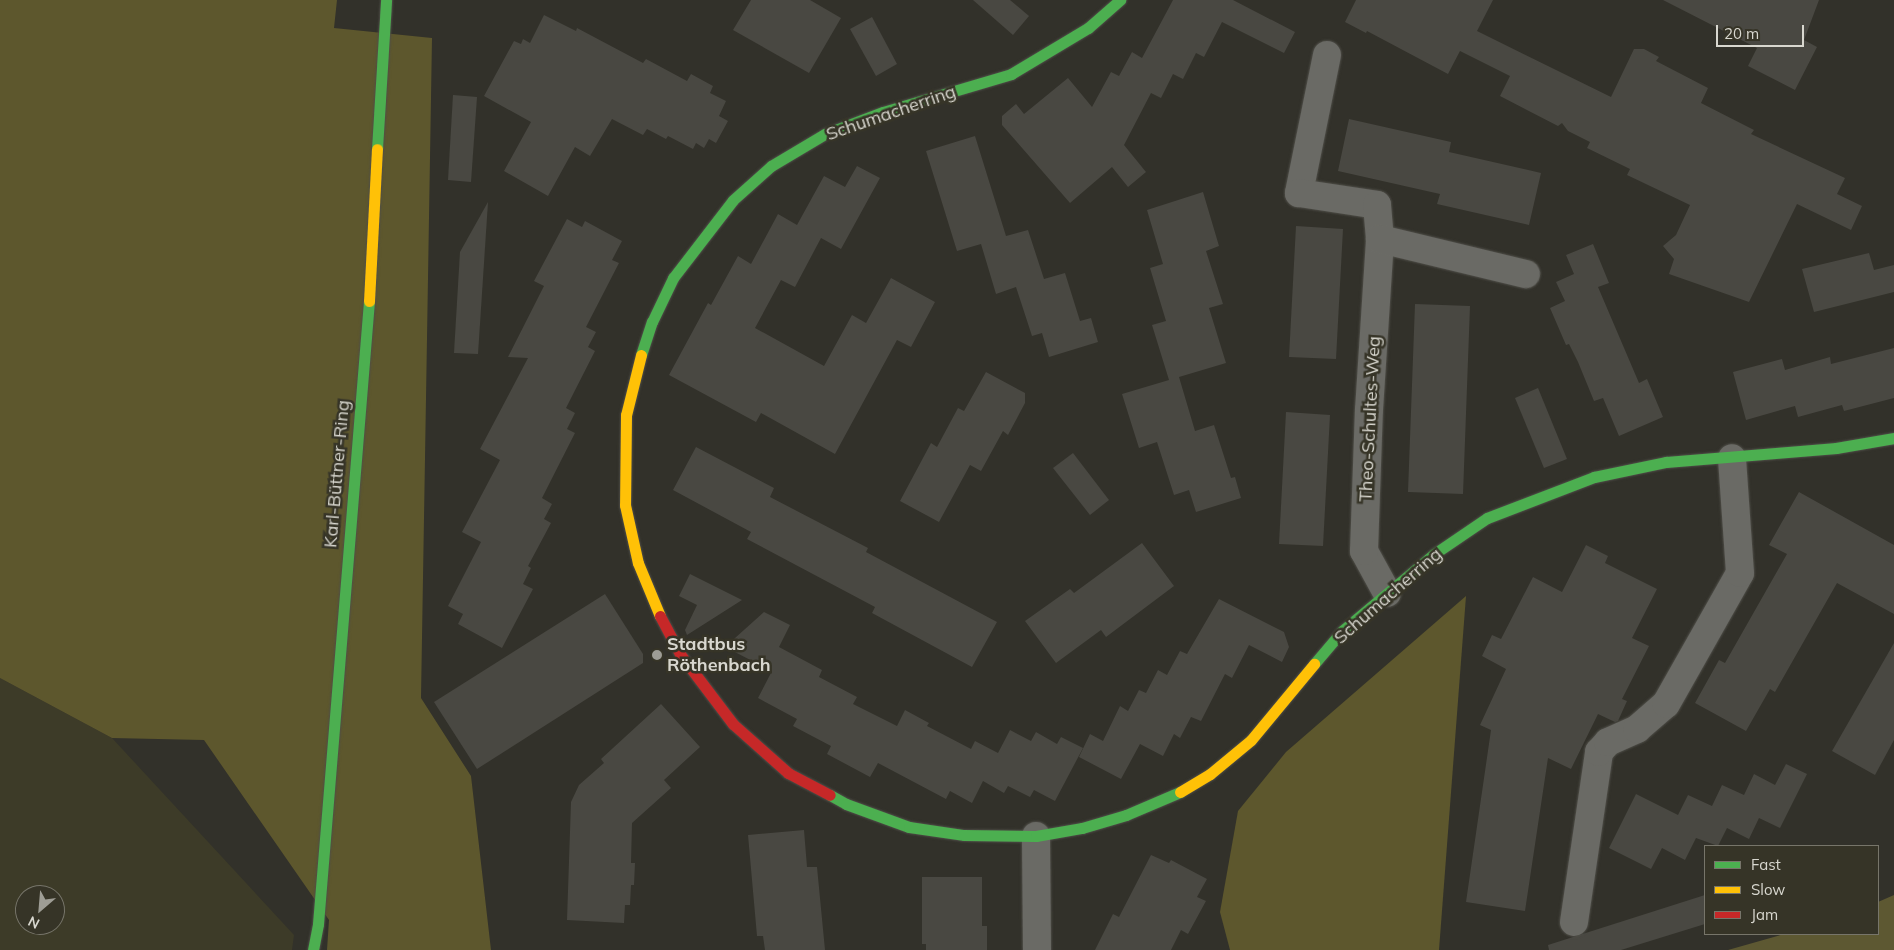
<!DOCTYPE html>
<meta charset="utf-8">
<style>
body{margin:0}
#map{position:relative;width:1894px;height:950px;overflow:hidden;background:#32312a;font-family:Mulish,sans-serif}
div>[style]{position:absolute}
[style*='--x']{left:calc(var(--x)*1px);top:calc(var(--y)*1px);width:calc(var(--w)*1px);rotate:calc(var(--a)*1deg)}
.built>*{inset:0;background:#3d3b28}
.green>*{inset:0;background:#5d5832}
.forest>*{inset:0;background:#5d572d}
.building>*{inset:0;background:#494842}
.roads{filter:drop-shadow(0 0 1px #4f4e48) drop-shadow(0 0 1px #4f4e48)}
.street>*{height:28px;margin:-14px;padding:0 14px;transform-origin:14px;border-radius:14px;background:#6a6a65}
.fast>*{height:11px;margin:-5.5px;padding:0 5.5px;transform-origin:5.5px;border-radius:5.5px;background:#4caf50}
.slow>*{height:11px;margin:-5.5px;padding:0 5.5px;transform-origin:5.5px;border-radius:5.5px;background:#ffc107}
.jam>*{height:11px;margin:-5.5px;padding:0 5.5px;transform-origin:5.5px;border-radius:5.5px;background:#c62828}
.dots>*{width:14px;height:14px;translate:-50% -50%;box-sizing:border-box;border:2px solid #363427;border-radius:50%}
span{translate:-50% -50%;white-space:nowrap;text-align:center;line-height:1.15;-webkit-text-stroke:5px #363427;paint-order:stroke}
.street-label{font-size:18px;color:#d8d7cf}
.poi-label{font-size:18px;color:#d8d7cf;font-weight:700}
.left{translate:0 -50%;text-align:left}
.legend{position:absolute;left:1704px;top:845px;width:175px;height:90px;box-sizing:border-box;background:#363427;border:1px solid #77756a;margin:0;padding:6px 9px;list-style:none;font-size:15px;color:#d8d7cf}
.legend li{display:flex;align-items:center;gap:10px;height:25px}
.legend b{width:25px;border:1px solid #77756a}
.north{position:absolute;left:15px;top:885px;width:50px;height:50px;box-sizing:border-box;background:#363427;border:1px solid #77756a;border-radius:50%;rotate:207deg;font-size:14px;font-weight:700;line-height:20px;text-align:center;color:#d8d7cf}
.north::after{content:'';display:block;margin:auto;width:18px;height:22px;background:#9e9d95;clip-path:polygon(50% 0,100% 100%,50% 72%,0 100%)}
.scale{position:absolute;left:1716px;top:25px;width:88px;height:22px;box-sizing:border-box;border:2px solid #d8d7cf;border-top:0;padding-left:6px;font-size:15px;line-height:18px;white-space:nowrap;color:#d8d7cf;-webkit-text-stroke:4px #363427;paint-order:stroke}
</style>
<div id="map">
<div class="built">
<div style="clip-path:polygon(evenodd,0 678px,112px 738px,294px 935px,292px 950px,0 950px,0 678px,25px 895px,55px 895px,55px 925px,25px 925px,25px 895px)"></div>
</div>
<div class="green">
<div style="clip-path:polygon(1894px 895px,1894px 950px,1728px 950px,1784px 934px,1878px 934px,1878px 902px)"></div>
</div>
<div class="forest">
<div style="clip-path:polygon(0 0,337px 0,334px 28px,432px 38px,421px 698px,471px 776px,491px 950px,327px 950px,329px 920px,204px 740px,112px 738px,0 678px)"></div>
<div style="clip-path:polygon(1466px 596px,1439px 950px,1230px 950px,1220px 912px,1238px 811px,1286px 752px)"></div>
</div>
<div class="building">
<div style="clip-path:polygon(751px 0,810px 0,841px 18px,809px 73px,733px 30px)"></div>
<div style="clip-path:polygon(973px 0,1010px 0,1029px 16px,1013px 35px)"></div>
<div style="clip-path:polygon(1173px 0,1233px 0,1295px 32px,1284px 53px,1222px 22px,1204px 57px,1196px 53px,1183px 79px,1173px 74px,1161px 98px,1151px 93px,1124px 145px,1146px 172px,1128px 187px,1112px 167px,1070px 203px,1002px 125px,1002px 116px,1016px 104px,1024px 114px,1068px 78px,1092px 107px,1111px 72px,1119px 76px,1132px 52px,1142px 58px)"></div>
<div style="clip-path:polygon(1356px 0,1493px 0,1477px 31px,1611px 97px,1634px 49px,1644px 49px,1659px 57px,1656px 61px,1708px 88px,1701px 103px,1754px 130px,1751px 134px,1845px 178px,1837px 194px,1862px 206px,1851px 230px,1797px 204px,1749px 302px,1669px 274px,1674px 259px,1663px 246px,1676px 235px,1690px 205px,1627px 175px,1630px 169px,1587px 148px,1590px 142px,1568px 131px,1562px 123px,1558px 126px,1500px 96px,1510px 76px,1460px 51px,1448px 74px,1367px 31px,1366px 33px,1345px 22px)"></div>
<div style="clip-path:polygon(1663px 0,1819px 0,1804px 40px,1817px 47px,1795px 90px,1748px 66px,1757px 48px)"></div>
<div style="clip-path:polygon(544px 15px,576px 31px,577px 28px,643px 63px,646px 59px,687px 81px,691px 74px,713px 86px,710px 93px,726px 101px,719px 116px,728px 121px,716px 143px,709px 139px,704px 148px,696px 143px,693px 149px,668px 136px,666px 139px,647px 129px,643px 135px,612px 119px,590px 156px,575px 147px,548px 196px,504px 171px,531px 122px,484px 96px,514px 41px,521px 44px,523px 39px,530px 43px)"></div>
<div style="clip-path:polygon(872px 17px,897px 64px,876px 76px,850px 29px)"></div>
<div style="clip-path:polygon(453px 95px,477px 97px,471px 182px,448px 180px)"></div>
<div style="clip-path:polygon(1349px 119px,1451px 142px,1449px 152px,1541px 173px,1529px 225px,1437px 204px,1440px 194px,1338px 171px)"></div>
<div style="clip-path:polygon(975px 136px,1006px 236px,1028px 230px,1044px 279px,1065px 273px,1080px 321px,1091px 318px,1098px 342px,1049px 357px,1042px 333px,1032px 336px,1016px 287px,996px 294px,981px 244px,957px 251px,926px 151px)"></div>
<div style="clip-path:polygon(857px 166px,880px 178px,841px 249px,821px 238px,795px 287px,781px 280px,755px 328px,824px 366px,852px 315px,866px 323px,891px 278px,935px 302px,911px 347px,897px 340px,835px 454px,761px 413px,756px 422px,669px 375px,708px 303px,711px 305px,738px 256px,751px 264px,778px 214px,797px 225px,824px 176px,845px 187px)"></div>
<div style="clip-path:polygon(1203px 192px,1219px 246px,1206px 251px,1223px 304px,1209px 308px,1226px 363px,1179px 377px,1195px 431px,1214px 425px,1231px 478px,1235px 477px,1241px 498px,1196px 512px,1189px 490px,1174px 495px,1157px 442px,1139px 448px,1122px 394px,1169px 380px,1152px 325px,1166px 321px,1150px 268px,1163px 264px,1147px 210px)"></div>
<div style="clip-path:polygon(488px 202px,478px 354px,454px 353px,460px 252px)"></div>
<div style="clip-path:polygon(567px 219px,582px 227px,585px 221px,622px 241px,612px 260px,619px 263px,586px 327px,596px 332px,588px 347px,595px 351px,566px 408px,575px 413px,567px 429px,575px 433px,542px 498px,552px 504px,544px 519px,551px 523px,528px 566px,531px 568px,523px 584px,533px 589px,502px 648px,458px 624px,463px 614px,448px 606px,481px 542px,462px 532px,500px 460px,480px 449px,528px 358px,508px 357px,544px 286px,534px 281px)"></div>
<div style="clip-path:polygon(1296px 226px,1343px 229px,1336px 359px,1289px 357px)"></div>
<div style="clip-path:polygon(1593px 244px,1609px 283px,1598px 287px,1639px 383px,1647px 379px,1663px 417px,1619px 436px,1603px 398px,1594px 401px,1578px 362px,1569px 344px,1566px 345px,1550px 308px,1565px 301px,1556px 282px,1574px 274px,1566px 255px)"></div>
<div style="clip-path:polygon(1869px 253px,1874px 270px,1894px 265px,1894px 292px,1814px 312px,1802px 269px)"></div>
<div style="clip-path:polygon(1415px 304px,1470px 306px,1463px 494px,1408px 492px)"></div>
<div style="clip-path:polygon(1894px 348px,1894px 398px,1844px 411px,1842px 405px,1798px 417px,1795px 406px,1746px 420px,1733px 372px,1782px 359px,1785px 370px,1830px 357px,1831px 364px)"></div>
<div style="clip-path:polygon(986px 372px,1025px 393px,1025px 403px,1008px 435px,1003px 431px,981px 471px,970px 465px,939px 522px,900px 501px,931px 443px,937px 447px,958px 408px,964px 411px)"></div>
<div style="clip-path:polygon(1538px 388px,1567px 459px,1544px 468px,1515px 398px)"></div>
<div style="clip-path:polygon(1286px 412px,1330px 415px,1323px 546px,1279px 544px)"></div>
<div style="clip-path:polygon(696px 447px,774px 488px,770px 497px,868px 548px,866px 552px,997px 622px,972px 667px,872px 613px,875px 607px,747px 539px,751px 532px,673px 490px)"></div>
<div style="clip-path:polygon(1073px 453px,1109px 500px,1090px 515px,1053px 468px)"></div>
<div style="clip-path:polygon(1799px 492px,1894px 545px,1894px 614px,1837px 583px,1775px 692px,1770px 689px,1746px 731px,1695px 703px,1719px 660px,1725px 663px,1787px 554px,1769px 545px)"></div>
<div style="clip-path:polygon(1142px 543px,1174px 586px,1106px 637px,1101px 630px,1056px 663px,1025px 621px,1070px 589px,1074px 593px)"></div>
<div style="clip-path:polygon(1586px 545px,1608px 556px,1605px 563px,1657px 589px,1632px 638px,1649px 646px,1622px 699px,1627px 701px,1618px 721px,1615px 722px,1598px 714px,1571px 769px,1548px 758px,1525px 911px,1466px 902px,1491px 730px,1480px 725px,1506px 669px,1482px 656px,1492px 635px,1501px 639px,1533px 577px,1562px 592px)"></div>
<div style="clip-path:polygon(690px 574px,742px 600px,687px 635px,685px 630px,697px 605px,679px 596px)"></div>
<div style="clip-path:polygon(605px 594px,643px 654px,643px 663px,477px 769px,434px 702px)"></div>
<div style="clip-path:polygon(1219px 599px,1284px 632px,1289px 647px,1282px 662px,1249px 645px,1232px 678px,1225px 674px,1201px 721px,1191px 717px,1180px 738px,1174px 734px,1163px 756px,1140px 744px,1121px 779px,1079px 757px,1090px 734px,1103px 741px,1120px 706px,1128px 711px,1139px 690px,1146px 693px,1158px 670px,1167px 675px,1180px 651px,1187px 654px)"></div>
<div style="clip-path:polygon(764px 612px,790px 625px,779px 647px,822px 670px,819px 677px,857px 697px,853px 704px,897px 726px,905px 710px,929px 723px,927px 726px,971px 749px,975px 741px,998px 753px,1010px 730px,1031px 741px,1036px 732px,1057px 744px,1061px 737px,1083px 748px,1055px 801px,1034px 790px,1030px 797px,1008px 786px,1004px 793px,983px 781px,972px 803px,950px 791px,946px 799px,878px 763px,870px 777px,827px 754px,831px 746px,793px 726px,797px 719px,758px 698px,772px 671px,725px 647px)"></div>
<div style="clip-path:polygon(1894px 643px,1894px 740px,1875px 775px,1832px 751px)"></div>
<div style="clip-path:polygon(661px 704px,700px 747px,664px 780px,671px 788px,632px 823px,631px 863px,635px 863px,634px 885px,631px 885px,630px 905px,625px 905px,624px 923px,567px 920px,571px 802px,579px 785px,604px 763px,601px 759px)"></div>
<div style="clip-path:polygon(1786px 764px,1807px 774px,1780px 828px,1759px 818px,1749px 839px,1727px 828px,1718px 846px,1696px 838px,1685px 860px,1662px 848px,1651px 869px,1609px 848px,1636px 794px,1678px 815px,1688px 795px,1712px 806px,1722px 785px,1744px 795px,1754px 774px,1775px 785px)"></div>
<div style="clip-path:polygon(804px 830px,807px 867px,817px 867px,825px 950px,765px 950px,763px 936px,757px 936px,748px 835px)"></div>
<div style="clip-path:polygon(1151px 855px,1169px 863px,1171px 860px,1207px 879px,1197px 897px,1206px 901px,1188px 934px,1181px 930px,1171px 950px,1095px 950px,1113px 914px,1119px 917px)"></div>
<div style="clip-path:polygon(922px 877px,982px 877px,982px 926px,987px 926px,987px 950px,926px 950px,926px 944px,922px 944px)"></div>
<div style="clip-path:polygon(1705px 895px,1705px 924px,1621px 950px,1549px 950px,1548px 945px)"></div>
</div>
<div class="roads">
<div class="street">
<div style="--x:1327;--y:55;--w:141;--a:101.5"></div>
<div style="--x:1299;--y:193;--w:79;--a:8.7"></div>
<div style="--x:1377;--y:205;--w:34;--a:85"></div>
<div style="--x:1387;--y:593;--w:48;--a:-118.7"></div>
<div style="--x:1364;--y:551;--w:141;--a:-88"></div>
<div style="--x:1369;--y:410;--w:171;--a:-86.3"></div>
<div style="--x:1380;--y:239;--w:150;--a:13.5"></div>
<div style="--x:1036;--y:836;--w:114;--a:89.5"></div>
<div style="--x:1574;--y:922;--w:172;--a:-81.6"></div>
<div style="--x:1599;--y:752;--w:13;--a:-48"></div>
<div style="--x:1608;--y:742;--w:32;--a:-24"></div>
<div style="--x:1637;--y:729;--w:38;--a:-41"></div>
<div style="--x:1666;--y:704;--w:150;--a:-60.5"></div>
<div style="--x:1740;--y:573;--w:115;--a:-94"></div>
</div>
<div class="fast">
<div style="--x:377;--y:149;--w:149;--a:-86.5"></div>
<div style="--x:641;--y:355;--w:35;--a:-72"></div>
<div style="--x:652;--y:322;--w:49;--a:-64.5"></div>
<div style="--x:673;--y:278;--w:98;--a:-52.4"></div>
<div style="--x:733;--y:200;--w:51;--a:-41.8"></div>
<div style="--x:771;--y:166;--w:63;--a:-30.7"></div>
<div style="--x:825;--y:134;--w:62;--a:-20.8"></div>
<div style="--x:883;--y:112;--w:134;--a:-16.5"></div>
<div style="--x:1011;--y:74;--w:90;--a:-30.9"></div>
<div style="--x:1088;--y:28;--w:43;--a:-41.2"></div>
<div style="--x:1314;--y:664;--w:43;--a:-49.7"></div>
<div style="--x:1342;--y:631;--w:120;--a:-39.9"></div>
<div style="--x:1434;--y:554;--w:64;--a:-34.2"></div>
<div style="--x:1487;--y:518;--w:115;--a:-21"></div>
<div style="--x:1594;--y:477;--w:74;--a:-11.8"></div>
<div style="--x:1666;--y:462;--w:171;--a:-4.7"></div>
<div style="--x:1836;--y:448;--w:59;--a:-9.8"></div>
<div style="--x:830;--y:795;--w:18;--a:29"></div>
<div style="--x:846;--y:804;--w:67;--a:20.1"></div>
<div style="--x:909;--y:827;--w:56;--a:8.3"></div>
<div style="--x:964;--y:835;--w:72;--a:0.8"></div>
<div style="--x:1036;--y:836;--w:47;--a:-9.9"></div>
<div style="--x:1082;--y:828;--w:46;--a:-16.5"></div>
<div style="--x:1126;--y:815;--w:59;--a:-23.1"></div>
<div style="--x:313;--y:950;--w:26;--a:-79"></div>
<div style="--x:318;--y:924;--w:625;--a:-85.32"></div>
</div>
<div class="slow">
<div style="--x:369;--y:301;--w:152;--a:-87"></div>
<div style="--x:641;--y:355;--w:62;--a:104"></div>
<div style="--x:626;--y:415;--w:90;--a:90.6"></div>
<div style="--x:625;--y:505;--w:59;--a:77.4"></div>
<div style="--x:638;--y:563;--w:57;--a:67.5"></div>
<div style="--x:1180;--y:792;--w:35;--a:-31"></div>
<div style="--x:1210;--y:774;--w:53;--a:-39.7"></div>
<div style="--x:1251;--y:740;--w:99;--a:-50.3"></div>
</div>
<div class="jam">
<div style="--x:660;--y:616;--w:43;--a:62.2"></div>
<div style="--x:680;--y:654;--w:88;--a:52.9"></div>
<div style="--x:733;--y:724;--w:74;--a:41.7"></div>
<div style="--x:788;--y:773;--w:47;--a:27.6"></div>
</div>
</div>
<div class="dots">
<div style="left:657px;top:655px;background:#9e9d95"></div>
</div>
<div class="street-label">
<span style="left:891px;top:113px;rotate:-19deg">Schumacherring</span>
<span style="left:1370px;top:419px;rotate:-87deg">Theo-Schultes-Weg</span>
<span style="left:337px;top:474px;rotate:-85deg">Karl-Büttner-Ring</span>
<span style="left:1388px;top:596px;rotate:-41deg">Schumacherring</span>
</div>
<div class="poi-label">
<span class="left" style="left:667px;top:655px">Stadtbus<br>Röthenbach</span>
</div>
<ul class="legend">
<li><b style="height:6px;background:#4caf50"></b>Fast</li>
<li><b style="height:6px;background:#ffc107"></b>Slow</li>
<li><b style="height:6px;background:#c62828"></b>Jam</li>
</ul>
<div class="north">N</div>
<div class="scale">20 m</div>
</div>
